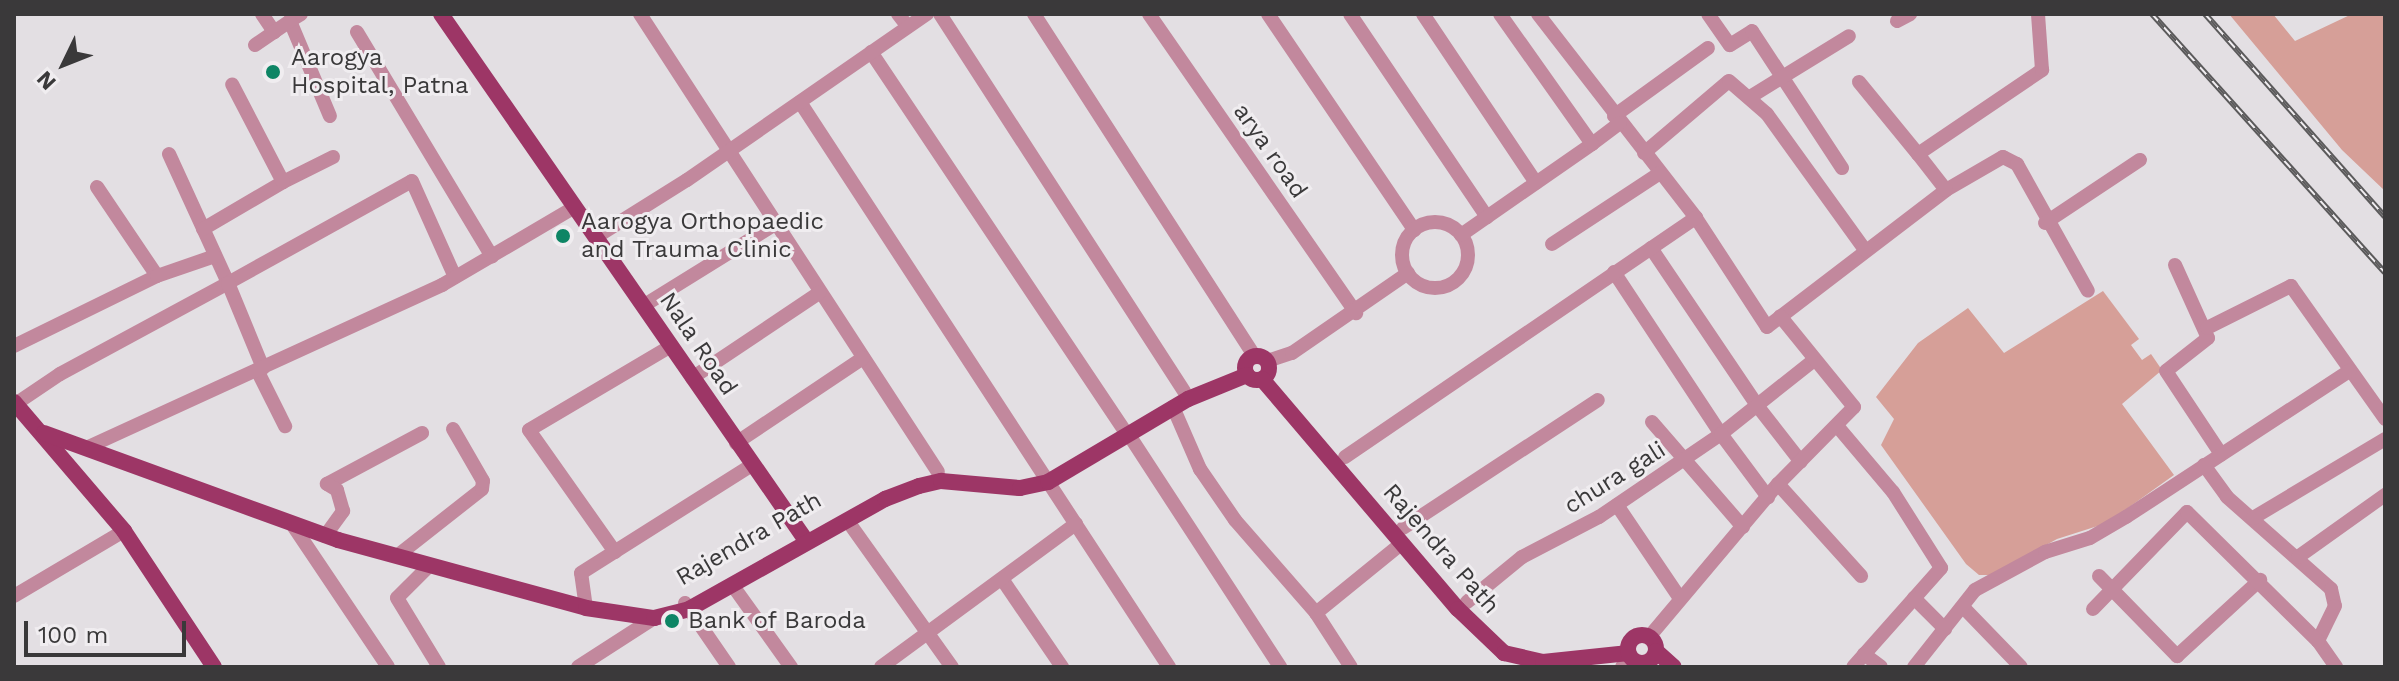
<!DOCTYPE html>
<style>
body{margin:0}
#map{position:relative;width:2399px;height:681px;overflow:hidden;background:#e3dfe3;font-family:"Work Sans",sans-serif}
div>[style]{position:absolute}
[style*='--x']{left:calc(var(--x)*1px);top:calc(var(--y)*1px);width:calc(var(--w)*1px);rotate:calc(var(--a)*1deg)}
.green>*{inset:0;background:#d69f98}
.minor>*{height:14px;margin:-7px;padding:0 7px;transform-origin:7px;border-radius:7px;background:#c2889d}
.minor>.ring{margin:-7px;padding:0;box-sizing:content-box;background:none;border:14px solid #c2889d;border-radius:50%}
.major>*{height:16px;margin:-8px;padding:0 8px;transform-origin:8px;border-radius:8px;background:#9d3666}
.major>.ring{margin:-8px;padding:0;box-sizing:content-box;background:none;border:16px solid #9d3666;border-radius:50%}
.rail>*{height:6px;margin-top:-3px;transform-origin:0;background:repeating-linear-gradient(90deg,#f0edf0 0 9px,#5b5a5b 0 18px);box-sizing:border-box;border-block:2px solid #5b5a5b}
.dots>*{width:22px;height:22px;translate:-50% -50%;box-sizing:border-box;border:4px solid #f0edf0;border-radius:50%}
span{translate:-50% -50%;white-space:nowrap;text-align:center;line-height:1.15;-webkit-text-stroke:6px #f0edf0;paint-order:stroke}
.poi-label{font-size:24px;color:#3a393a}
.left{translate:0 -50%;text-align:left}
.street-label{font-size:24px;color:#3a393a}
.frame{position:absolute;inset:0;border:16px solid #3a393a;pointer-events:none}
.north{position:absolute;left:24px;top:24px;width:80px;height:80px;-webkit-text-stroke:6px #f0edf0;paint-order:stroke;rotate:227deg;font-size:22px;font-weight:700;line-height:32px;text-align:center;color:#3a393a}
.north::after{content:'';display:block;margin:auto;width:28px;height:36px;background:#3a393a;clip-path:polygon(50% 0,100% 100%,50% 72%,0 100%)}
.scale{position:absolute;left:24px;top:621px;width:162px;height:36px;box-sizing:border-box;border:4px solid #3a393a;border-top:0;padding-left:10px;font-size:24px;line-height:28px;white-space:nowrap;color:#3a393a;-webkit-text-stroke:6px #f0edf0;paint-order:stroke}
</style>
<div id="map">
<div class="green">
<div style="clip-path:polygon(2229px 14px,2273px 14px,2295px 41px,2352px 14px,2385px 14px,2385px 191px,2342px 150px)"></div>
<div style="clip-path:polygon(2103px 291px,2139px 339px,2131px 345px,2142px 360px,2151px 354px,2162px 370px,2122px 404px,2174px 475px,2107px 523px,2057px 539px,1992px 575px,1979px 575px,1966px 564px,1881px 445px,1894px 419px,1876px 397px,1918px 343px,1968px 308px,2004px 353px)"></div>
</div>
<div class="minor">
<div style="--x:262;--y:14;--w:22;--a:56"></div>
<div style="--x:301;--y:14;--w:13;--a:148"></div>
<div style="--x:290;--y:21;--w:103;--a:67.2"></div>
<div style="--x:640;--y:14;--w:546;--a:56.95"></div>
<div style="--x:898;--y:14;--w:16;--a:52"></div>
<div style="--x:940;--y:14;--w:449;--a:57.1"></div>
<div style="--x:1034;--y:14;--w:407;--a:57.2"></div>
<div style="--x:1149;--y:14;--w:364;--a:55.3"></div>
<div style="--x:1268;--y:14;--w:261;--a:55.9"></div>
<div style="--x:1350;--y:14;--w:245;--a:56"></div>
<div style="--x:1423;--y:14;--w:203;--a:56.2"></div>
<div style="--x:1538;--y:14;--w:258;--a:52.2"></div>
<div style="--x:1696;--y:218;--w:130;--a:56.9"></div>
<div style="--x:1767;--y:327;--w:225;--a:-37.4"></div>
<div style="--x:1946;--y:190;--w:66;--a:-30.1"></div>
<div style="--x:2003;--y:157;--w:16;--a:27"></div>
<div style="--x:2017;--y:164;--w:145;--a:60.8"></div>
<div style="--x:1708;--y:14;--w:38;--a:55"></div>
<div style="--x:1730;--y:45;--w:26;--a:-32"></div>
<div style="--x:1752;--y:31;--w:164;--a:56.7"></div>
<div style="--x:1897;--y:21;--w:15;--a:-28"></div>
<div style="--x:357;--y:32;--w:262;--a:59"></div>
<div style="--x:255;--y:45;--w:42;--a:-34.4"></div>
<div style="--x:871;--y:52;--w:453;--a:56.2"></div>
<div style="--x:1859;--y:82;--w:93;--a:50.7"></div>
<div style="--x:1750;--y:97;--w:116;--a:-31.6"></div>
<div style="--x:800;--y:102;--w:675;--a:56.85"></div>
<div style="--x:1614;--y:116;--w:116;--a:-35.9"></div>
<div style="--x:1592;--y:144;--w:35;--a:-37"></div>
<div style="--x:1644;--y:153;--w:111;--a:-40.3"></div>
<div style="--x:1729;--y:81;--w:50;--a:41"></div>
<div style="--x:1767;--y:114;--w:168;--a:54.2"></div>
<div style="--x:169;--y:154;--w:142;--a:65.4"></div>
<div style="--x:228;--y:283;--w:210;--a:-29"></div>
<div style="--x:412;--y:181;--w:105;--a:65.9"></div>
<div style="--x:283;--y:182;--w:56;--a:-26.6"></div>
<div style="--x:97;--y:187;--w:107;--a:56"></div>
<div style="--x:1946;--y:190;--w:46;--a:-127.9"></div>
<div style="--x:1918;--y:154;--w:150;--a:-34.1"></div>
<div style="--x:2042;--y:70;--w:56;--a:-94.1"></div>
<div class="ring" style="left:1402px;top:222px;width:52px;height:52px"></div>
<div style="--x:2045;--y:223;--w:114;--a:-33.6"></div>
<div style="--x:203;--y:229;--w:93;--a:-30.4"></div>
<div style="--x:283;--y:182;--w:110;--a:-117.5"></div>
<div style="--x:1461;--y:235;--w:160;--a:-34.8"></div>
<div style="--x:1592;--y:144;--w:159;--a:-125.3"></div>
<div style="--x:596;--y:237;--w:107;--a:-32.1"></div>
<div style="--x:687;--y:180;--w:292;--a:-34.7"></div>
<div style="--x:1552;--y:244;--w:129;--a:-33.3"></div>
<div style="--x:1651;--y:248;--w:193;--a:56"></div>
<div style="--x:1759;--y:408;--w:68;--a:52.1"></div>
<div style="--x:2175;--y:265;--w:80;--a:65.7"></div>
<div style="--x:2208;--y:338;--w:53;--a:141.8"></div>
<div style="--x:2166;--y:371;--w:100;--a:56.5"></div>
<div style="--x:1614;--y:272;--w:194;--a:56.6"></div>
<div style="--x:1721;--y:434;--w:119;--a:-38.5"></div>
<div style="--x:643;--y:306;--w:155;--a:-31.8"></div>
<div style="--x:2207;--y:328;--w:94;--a:-26.6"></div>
<div style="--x:2291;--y:286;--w:163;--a:54.7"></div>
<div style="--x:14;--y:346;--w:159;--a:-26.1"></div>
<div style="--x:157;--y:276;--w:61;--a:-19"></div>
<div style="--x:1267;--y:361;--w:26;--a:-18"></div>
<div style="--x:1292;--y:353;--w:141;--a:-34.6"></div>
<div style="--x:257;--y:370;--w:63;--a:63.4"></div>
<div style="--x:692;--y:378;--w:153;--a:-33.8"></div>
<div style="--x:14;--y:405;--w:55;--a:-34"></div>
<div style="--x:60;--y:374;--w:191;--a:-28.4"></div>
<div style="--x:228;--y:283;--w:92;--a:67.6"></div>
<div style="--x:1173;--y:407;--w:68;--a:66.5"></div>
<div style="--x:1200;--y:469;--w:62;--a:55.5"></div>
<div style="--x:1235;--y:520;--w:123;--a:48.9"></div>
<div style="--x:1316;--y:613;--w:64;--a:57.1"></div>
<div style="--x:1652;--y:422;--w:139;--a:49.1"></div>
<div style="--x:1838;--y:427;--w:85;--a:49.8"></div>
<div style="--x:1893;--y:492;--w:90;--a:57.7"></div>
<div style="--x:1941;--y:568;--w:132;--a:131.6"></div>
<div style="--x:1129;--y:435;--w:277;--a:56.9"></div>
<div style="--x:736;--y:443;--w:153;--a:-33.8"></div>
<div style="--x:86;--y:448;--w:392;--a:-24.6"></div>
<div style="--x:442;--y:285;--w:154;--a:-30.4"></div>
<div style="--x:1345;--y:457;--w:425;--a:-34.3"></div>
<div style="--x:2204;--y:465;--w:39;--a:54"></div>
<div style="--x:2227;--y:497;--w:139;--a:41.5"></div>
<div style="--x:2331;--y:589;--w:17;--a:77"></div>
<div style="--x:2335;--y:606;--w:39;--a:116"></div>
<div style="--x:2318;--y:641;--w:32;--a:55"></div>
<div style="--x:327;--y:484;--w:108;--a:-28.2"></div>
<div style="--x:1778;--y:484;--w:124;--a:47.9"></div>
<div style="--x:1617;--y:505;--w:111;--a:56"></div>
<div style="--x:2253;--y:518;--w:154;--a:-30.9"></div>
<div style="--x:847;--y:520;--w:181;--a:54.5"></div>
<div style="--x:292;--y:524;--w:172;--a:56.1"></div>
<div style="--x:1403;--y:528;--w:233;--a:-33.3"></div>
<div style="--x:325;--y:536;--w:31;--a:-54"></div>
<div style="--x:343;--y:511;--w:22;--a:-106"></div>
<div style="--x:337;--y:490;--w:12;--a:-149"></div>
<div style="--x:615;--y:552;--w:149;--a:-125.2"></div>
<div style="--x:529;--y:430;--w:165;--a:-30.6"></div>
<div style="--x:397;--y:556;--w:108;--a:-38.2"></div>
<div style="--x:482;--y:489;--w:8;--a:-83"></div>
<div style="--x:483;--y:481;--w:60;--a:-120"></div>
<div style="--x:2298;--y:557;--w:107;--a:-35.5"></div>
<div style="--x:429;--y:566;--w:45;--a:135"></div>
<div style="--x:397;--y:598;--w:81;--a:58.7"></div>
<div style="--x:2099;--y:576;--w:112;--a:45.7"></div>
<div style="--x:2177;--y:656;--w:113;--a:-42.5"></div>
<div style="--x:1002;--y:579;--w:107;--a:55.7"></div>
<div style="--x:733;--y:586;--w:100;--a:54.4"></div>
<div style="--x:14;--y:596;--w:128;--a:-30.6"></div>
<div style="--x:1914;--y:598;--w:44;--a:45"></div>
<div style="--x:1467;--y:602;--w:71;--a:-39.3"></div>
<div style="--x:1522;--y:557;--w:87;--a:-27.5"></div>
<div style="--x:1599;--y:517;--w:148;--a:-34.2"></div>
<div style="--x:1721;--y:434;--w:79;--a:53.3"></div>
<div style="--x:685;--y:603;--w:78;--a:55.5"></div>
<div style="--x:1963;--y:607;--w:83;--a:46"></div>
<div style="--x:586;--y:608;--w:35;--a:-98"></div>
<div style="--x:581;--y:573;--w:202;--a:-32.3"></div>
<div style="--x:2093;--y:609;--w:135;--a:-45.9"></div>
<div style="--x:2187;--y:512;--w:184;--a:44.6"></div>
<div style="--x:1316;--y:613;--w:111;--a:-39.1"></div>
<div style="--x:1649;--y:637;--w:200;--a:-49.9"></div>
<div style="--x:1778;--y:484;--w:108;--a:-45.4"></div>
<div style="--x:1854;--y:407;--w:117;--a:-129.1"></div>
<div style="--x:1864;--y:654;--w:21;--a:37"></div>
<div style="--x:578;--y:667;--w:90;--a:-32.8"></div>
<div style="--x:881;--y:667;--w:242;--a:-36.3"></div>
<div style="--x:1622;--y:667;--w:13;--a:-32"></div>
<div style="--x:1914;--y:667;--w:98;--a:-51.6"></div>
<div style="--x:1975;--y:590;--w:80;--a:-28.5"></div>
<div style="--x:2045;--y:552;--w:47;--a:-17.3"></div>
<div style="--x:2090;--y:538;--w:42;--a:-30.3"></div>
<div style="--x:2126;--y:517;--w:267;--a:-33.2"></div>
</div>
<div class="major">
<div style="--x:441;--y:14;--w:642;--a:55.27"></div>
<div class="ring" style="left:1245px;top:356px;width:8px;height:8px"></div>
<div style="--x:1262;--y:379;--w:302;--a:49.6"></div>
<div style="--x:1458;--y:609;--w:64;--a:43.7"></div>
<div style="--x:1504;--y:653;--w:40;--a:13"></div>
<div style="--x:1543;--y:662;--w:86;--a:-6"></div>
<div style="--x:14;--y:402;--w:170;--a:49.5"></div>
<div style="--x:124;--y:531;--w:163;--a:56.5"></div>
<div style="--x:44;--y:433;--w:313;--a:20"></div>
<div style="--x:338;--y:540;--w:257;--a:15.3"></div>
<div style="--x:586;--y:608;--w:69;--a:8.4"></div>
<div style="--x:654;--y:618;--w:36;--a:-14"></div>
<div style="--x:689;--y:609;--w:225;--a:-29.3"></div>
<div style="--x:885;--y:499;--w:36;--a:-21"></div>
<div style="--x:919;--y:486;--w:23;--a:-13"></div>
<div style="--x:941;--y:481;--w:79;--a:5.1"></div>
<div style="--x:1020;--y:488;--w:29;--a:-12"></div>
<div style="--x:1048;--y:482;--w:163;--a:-30.7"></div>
<div style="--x:1188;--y:399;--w:64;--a:-22.1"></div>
<div class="ring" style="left:1628px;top:635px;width:12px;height:12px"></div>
<div style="--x:1656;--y:651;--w:24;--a:42"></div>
</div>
<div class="rail">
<div style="--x:2152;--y:14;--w:348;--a:48"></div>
<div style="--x:2205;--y:14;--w:271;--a:48.4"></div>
</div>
<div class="dots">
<div style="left:273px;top:72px;background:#0e8565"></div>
<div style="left:563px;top:236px;background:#0e8565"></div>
<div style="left:672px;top:621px;background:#0e8565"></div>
</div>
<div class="poi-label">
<span class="left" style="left:291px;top:72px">Aarogya<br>Hospital, Patna</span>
<span class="left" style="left:581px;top:236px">Aarogya Orthopaedic<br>and Trauma Clinic</span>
<span class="left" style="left:688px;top:621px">Bank of Baroda</span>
</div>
<div class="street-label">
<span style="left:1270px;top:151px;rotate:55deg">arya road</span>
<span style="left:698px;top:344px;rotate:56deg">Nala Road</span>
<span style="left:1615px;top:478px;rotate:-32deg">chura gali</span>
<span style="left:749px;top:539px;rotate:-30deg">Rajendra Path</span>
<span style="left:1441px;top:549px;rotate:49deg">Rajendra Path</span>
</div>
<div class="frame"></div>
<div class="north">N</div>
<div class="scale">100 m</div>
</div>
